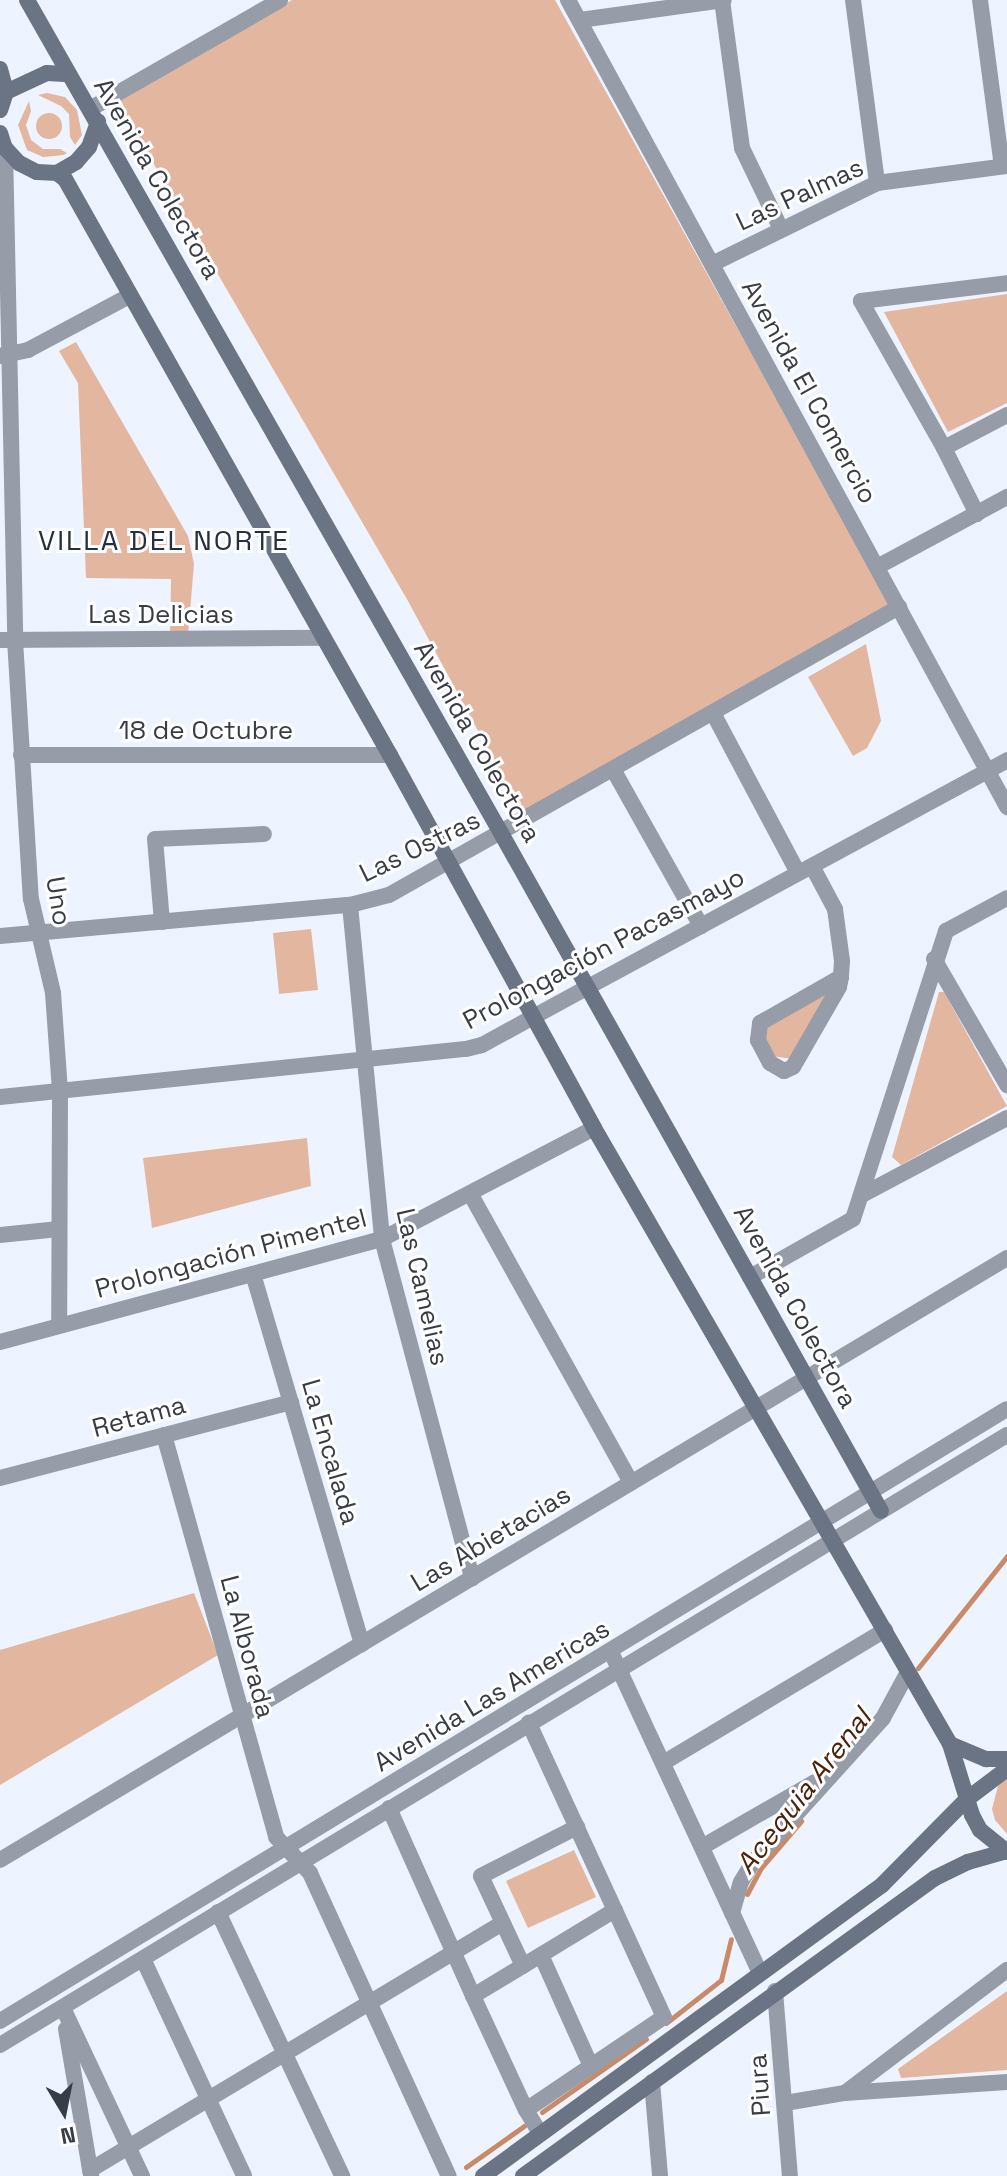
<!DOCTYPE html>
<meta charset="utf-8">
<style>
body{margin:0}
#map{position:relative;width:1007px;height:2176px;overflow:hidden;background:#eef4ff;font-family:"Space Grotesk",sans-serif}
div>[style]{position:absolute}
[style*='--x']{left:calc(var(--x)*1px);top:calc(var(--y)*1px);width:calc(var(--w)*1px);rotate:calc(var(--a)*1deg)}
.green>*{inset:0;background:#e3b6a0}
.round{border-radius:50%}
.stream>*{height:5px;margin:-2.5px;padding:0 2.5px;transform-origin:2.5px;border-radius:2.5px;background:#c98a6a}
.minor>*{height:16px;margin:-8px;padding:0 8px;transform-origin:8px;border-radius:8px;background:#979da8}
.tertiary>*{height:16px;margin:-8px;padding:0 8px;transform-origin:8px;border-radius:8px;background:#979da8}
.secondary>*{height:16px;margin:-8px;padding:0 8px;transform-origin:8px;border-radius:8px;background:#6b7484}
span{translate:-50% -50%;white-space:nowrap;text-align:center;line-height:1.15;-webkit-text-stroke:6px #fff;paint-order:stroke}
.street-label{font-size:26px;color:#373c47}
.neighbourhood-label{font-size:28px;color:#252f43;letter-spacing:2px}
.water-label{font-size:28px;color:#4b220a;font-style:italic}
.north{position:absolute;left:24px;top:2072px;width:80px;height:80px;-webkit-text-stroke:6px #fff;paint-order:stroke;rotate:170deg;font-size:22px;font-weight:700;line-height:32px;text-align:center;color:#373c47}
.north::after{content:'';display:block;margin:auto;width:28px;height:36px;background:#373c47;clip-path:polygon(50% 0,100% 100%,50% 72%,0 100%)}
</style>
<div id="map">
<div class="green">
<div style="clip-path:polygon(292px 0,555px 0,891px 605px,524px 816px,408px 601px,116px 99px)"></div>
<div style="clip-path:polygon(47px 93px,65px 97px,77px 110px,82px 135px,75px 145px,70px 137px,69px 114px,61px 106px,38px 95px)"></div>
<div style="clip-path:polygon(29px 101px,31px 111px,26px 125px,31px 140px,43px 149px,60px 149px,67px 153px,64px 155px,43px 157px,27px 150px,18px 125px)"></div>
<div class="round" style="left:36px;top:113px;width:26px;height:26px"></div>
<div style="clip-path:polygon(1007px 294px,1007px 403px,948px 432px,884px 312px)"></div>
<div style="clip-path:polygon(76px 342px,188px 536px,194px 564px,188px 635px,170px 635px,171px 579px,86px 578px,78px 383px,59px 351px)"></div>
<div style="clip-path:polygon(866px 644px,881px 721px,867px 748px,853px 756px,808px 677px)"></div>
<div style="clip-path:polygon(311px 929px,318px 990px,279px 994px,273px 933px)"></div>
<div style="clip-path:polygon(824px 990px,830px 998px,792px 1059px,772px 1056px,764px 1041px,762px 1025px)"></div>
<div style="clip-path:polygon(939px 992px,944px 992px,1007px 1106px,901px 1165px,892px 1157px)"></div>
<div style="clip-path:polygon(307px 1138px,311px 1186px,152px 1228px,143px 1158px)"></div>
<div style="clip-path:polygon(194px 1593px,218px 1655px,0 1785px,0 1650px)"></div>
<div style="clip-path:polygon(1007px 1777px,1007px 1834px,995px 1820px,992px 1809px,998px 1786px)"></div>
<div style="clip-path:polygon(574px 1850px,596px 1897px,528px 1928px,506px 1881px)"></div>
<div style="clip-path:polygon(1007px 1991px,1007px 2070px,901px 2078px,898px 2069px)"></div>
</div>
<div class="stream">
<div style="--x:918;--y:1668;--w:143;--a:-51.5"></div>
<div style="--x:747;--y:1894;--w:30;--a:-62"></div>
<div style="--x:761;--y:1868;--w:62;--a:-49.6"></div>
<div style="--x:666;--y:2023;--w:70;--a:-38"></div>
<div style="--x:721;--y:1980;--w:42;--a:-76.3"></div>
<div style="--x:542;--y:2112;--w:127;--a:-35.1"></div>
<div style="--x:466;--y:2167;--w:71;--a:-35.3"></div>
</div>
<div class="minor">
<div style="--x:568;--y:0;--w:919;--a:61.45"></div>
<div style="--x:722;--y:0;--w:149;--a:82.3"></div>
<div style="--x:742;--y:148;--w:90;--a:64.3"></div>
<div style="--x:853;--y:0;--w:185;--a:82.5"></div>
<div style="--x:980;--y:0;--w:167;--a:82.5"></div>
<div style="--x:580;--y:20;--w:145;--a:-7.9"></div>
<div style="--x:90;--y:109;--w:219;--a:-29.8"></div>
<div style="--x:5;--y:148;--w:492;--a:88.8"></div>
<div style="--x:15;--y:640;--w:259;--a:86.5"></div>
<div style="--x:31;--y:899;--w:97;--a:76.8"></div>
<div style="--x:53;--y:993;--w:98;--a:85.9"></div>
<div style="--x:60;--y:1091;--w:234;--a:90.2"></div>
<div style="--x:712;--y:264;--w:184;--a:-26.1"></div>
<div style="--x:877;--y:183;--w:131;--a:-7.5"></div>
<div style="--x:0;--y:356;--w:29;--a:-12"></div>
<div style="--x:28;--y:350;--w:115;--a:-28.1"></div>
<div style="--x:944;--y:448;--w:71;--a:-27.6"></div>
<div style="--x:977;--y:514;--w:74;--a:-116.6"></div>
<div style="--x:944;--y:448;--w:169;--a:-119.5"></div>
<div style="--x:861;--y:301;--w:147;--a:-7"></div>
<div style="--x:877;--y:567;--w:148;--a:-28.3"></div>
<div style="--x:0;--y:640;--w:323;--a:-0.4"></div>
<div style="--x:713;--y:713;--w:181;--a:62"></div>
<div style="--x:21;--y:755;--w:369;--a:0"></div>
<div style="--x:614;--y:771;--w:178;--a:60.7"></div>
<div style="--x:812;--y:866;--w:49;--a:61.9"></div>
<div style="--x:835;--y:909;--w:52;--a:82.3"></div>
<div style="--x:842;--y:961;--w:16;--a:94"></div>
<div style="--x:841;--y:977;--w:10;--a:101"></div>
<div style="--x:839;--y:987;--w:92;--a:119.9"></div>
<div style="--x:793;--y:1067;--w:10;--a:156"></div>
<div style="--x:784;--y:1071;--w:16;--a:-150"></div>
<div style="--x:770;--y:1063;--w:26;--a:-118"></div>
<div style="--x:758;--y:1040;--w:17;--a:-83"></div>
<div style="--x:760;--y:1023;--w:93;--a:-29.6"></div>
<div style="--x:350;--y:905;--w:336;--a:84.5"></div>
<div style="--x:382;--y:1239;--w:351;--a:75.1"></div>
<div style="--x:162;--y:922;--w:83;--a:-94.8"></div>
<div style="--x:155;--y:839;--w:109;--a:-2.6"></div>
<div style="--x:0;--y:936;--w:351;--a:-5.1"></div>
<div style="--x:350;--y:905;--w:40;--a:-14.4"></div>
<div style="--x:389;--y:895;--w:586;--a:-29.45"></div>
<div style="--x:934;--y:959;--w:146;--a:59.9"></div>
<div style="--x:588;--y:987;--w:477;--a:-28.4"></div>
<div style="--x:471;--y:1195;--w:329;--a:60.9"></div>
<div style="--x:862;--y:1195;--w:164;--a:-28"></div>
<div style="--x:0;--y:1235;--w:59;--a:-5.8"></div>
<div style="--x:253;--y:1274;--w:386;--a:73.6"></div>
<div style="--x:750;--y:1277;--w:118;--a:-29.4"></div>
<div style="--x:853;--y:1219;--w:303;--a:-72.1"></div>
<div style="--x:946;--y:931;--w:69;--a:-28.4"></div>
<div style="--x:0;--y:1342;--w:396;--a:-15.1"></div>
<div style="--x:382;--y:1239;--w:239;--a:-27.6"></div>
<div style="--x:164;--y:1435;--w:417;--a:74.4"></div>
<div style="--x:276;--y:1837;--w:50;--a:46.6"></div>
<div style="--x:310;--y:1873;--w:333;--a:65.4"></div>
<div style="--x:0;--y:1478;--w:301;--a:-14.6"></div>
<div style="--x:611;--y:1652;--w:352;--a:65.1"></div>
<div style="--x:663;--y:1763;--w:259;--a:-30.9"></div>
<div style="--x:389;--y:1808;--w:206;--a:65.9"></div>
<div style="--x:473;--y:1996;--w:126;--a:65.1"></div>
<div style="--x:526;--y:2110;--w:27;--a:59"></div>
<div style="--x:702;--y:1847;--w:130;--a:-29.9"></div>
<div style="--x:0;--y:1860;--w:1173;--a:-30.87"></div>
<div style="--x:218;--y:1912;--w:292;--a:64.8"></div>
<div style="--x:732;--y:1913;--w:32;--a:-74"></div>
<div style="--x:741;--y:1882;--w:23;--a:-59"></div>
<div style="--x:753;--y:1862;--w:194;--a:-47.9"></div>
<div style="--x:883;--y:1718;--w:52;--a:-61.5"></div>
<div style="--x:541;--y:1955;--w:122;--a:65.8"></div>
<div style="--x:143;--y:1959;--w:239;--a:65"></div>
<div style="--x:523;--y:1966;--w:99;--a:-115"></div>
<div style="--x:481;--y:1876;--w:108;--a:-27"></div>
<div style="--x:775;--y:1991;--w:186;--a:85.4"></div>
<div style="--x:473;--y:1996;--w:166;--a:-31.2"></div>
<div style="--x:63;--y:2008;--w:186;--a:64.8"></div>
<div style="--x:66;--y:2029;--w:149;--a:80.3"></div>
<div style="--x:652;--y:2082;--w:94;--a:85.1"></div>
<div style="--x:846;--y:2092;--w:202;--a:-37.2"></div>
<div style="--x:785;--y:2103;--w:61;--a:-9.5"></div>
<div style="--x:845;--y:2093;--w:162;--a:-3.9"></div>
<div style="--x:526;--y:2110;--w:166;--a:-34"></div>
<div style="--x:664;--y:2017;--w:324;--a:-114.7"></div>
<div style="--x:90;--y:2170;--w:481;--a:-30.9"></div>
</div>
<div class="tertiary">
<div style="--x:0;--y:1097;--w:468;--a:-5.9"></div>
<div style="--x:466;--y:1049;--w:16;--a:-14"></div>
<div style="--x:482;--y:1045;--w:121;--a:-28.7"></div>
<div style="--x:0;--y:2021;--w:1178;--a:-31.29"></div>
<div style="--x:0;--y:2045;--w:1177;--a:-31.21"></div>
</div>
<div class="secondary">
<div style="--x:27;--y:0;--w:958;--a:60.36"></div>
<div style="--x:501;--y:833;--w:777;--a:60.73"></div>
<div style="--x:0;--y:69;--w:24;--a:75"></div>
<div style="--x:6;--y:92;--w:19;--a:108"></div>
<div style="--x:6;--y:92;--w:45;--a:-24.9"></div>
<div style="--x:47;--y:73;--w:22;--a:3"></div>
<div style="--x:0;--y:133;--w:16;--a:72"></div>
<div style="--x:5;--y:148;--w:21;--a:47"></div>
<div style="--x:19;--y:163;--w:20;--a:27"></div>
<div style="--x:37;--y:172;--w:20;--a:3"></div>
<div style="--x:57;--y:173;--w:10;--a:37"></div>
<div style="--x:65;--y:179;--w:661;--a:60.57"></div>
<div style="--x:390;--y:755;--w:425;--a:61.3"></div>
<div style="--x:594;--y:1128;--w:711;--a:59.98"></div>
<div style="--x:950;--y:1744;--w:74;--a:72.8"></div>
<div style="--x:972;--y:1815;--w:17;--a:62"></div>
<div style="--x:980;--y:1830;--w:35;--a:39"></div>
<div style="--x:57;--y:173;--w:22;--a:-30"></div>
<div style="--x:76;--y:162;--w:20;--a:-49"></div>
<div style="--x:89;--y:147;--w:27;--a:-70"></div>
<div style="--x:950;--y:1744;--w:39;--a:23"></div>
<div style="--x:986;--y:1759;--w:21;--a:0"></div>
<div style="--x:483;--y:2176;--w:494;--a:-36.1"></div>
<div style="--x:882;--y:1885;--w:121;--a:-45.3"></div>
<div style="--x:967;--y:1799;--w:50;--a:-36.9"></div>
<div style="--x:523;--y:2176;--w:508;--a:-35.88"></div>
<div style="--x:935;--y:1878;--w:37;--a:-26"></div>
<div style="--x:968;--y:1862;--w:41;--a:-15.8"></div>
</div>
<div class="street-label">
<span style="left:157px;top:179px;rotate:60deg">Avenida Colectora</span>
<span style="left:800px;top:195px;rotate:-25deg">Las Palmas</span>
<span style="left:809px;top:392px;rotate:61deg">Avenida El Comercio</span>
<span style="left:161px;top:615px">Las Delicias</span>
<span style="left:206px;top:731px">18 de Octubre</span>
<span style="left:477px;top:742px;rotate:60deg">Avenida Colectora</span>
<span style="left:420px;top:847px;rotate:-26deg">Las Ostras</span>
<span style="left:58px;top:901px;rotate:81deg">Uno</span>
<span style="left:604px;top:949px;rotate:-28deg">Prolongación Pacasmayo</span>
<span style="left:231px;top:1254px;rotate:-15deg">Prolongación Pimentel</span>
<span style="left:422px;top:1287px;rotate:77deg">Las Camelias</span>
<span style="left:795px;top:1307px;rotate:61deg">Avenida Colectora</span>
<span style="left:139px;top:1417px;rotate:-15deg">Retama</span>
<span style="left:330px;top:1452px;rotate:74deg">La Encalada</span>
<span style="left:491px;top:1539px;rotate:-31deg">Las Abietacias</span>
<span style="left:247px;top:1647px;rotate:75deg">La Alborada</span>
<span style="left:492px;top:1696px;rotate:-31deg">Avenida Las Americas</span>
<span style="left:760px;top:2085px;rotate:-94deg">Piura</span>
</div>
<div class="neighbourhood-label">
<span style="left:164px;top:540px">VILLA DEL NORTE</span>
</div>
<div class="water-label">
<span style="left:803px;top:1791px;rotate:-52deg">Acequia Arenal</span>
</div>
<div class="north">N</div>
</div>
